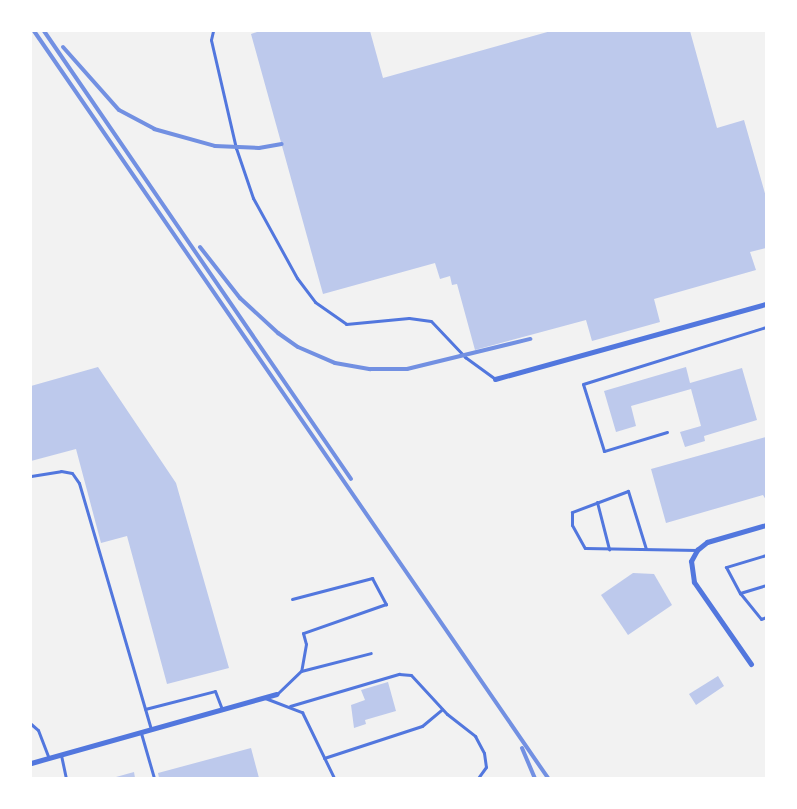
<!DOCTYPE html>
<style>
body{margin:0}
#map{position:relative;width:797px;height:809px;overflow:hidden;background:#f2f2f2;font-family:Inter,sans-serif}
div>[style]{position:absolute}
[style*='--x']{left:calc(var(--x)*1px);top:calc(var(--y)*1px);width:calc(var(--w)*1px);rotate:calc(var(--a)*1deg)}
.building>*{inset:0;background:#bdc9ec}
.service>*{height:3px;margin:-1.5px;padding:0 1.5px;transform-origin:1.5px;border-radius:1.5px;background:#5277de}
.minor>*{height:5px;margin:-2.5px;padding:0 2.5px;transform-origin:2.5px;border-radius:2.5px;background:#5277de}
.rail>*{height:4px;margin:-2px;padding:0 2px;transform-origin:2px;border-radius:2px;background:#7290e2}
span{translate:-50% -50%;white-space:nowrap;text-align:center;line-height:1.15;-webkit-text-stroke:4.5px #fff;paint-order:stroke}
.frame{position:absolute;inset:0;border:32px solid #fff;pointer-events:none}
</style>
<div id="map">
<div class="building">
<div style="clip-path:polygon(260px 31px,370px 31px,383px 78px,551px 31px,690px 31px,717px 128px,744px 120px,766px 197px,766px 248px,750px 252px,756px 270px,654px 299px,660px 322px,592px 341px,586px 320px,475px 350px,457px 284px,452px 285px,450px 276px,440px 279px,435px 263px,323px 294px,251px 34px)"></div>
<div style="clip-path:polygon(98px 367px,176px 483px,229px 668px,167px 684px,127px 536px,101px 543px,76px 449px,31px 461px,31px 386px)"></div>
<div style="clip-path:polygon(686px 367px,690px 383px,742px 368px,757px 420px,704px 436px,705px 441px,685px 447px,680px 432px,701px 426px,691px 389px,631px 406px,636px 426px,616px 432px,604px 391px)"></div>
<div style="clip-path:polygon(766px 437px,766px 500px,763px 495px,666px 523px,651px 469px)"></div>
<div style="clip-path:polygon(633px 573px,654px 574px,672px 605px,628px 635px,601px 595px)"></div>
<div style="clip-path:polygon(718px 676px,724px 686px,696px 705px,689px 694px)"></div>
<div style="clip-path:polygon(388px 682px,396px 711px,365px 720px,366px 724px,354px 728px,351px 705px,365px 700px,361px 690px)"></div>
<div style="clip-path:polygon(251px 748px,259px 778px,159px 778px,158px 773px)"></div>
<div style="clip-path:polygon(134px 772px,135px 778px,116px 778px,116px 777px)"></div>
</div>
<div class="service">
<div style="--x:213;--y:31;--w:9;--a:103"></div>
<div style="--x:211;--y:40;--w:111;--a:77"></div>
<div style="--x:236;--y:148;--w:53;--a:71.2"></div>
<div style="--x:253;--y:198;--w:91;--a:61.2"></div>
<div style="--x:297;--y:278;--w:30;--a:53"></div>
<div style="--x:315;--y:302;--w:38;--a:35"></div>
<div style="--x:346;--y:324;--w:63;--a:-5.4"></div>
<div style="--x:409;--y:318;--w:22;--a:8"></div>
<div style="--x:431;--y:321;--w:50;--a:46.6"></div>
<div style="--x:465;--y:357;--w:37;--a:36"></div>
<div style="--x:667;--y:432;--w:66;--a:163.2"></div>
<div style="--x:604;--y:451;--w:70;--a:-107.4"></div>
<div style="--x:583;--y:384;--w:192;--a:-17.3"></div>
<div style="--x:31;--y:476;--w:30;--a:-9"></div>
<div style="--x:61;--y:471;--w:11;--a:10"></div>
<div style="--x:72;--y:473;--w:12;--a:55"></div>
<div style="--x:79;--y:483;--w:256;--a:73.7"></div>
<div style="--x:597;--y:502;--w:49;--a:75.7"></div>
<div style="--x:646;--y:549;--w:61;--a:-107.2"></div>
<div style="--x:628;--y:491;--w:60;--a:159.4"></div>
<div style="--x:572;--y:512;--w:13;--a:90"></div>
<div style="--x:572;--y:525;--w:26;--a:61"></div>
<div style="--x:585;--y:548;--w:112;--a:1"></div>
<div style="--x:766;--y:555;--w:42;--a:163.3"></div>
<div style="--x:726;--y:567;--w:30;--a:62"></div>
<div style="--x:740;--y:593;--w:33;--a:51"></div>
<div style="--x:761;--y:619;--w:5;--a:-22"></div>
<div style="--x:740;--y:593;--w:27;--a:-17"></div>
<div style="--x:292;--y:599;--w:83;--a:-14.7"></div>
<div style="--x:372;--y:578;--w:30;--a:62"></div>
<div style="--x:386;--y:604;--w:88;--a:160.7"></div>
<div style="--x:303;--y:633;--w:11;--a:75"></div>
<div style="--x:306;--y:644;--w:27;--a:100"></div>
<div style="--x:277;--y:694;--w:33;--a:-44"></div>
<div style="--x:301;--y:671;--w:72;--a:-14.4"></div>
<div style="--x:265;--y:698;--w:40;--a:21"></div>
<div style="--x:302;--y:712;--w:73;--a:64.1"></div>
<div style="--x:290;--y:706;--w:114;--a:-16.4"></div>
<div style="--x:399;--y:674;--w:12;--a:5"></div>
<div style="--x:411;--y:675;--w:53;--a:47.3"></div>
<div style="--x:447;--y:714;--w:36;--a:38"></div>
<div style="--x:475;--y:736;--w:19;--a:62"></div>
<div style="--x:484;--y:753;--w:14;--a:82"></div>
<div style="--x:486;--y:767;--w:14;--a:126"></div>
<div style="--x:145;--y:709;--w:72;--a:-14.4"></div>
<div style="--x:215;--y:691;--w:19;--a:69"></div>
<div style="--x:31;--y:724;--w:9;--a:41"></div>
<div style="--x:38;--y:730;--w:30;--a:69"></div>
<div style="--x:141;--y:733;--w:47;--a:73.9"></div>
<div style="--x:61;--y:755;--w:24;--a:78"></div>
<div style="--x:324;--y:758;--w:103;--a:-18.1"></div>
<div style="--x:422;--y:726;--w:26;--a:-40"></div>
</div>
<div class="minor">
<div style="--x:495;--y:379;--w:281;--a:-15.5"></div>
<div style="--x:751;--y:664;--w:100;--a:-124.8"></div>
<div style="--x:694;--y:582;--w:21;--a:-98"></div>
<div style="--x:691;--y:561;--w:13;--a:-61"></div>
<div style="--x:697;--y:550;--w:13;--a:-39"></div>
<div style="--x:707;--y:542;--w:61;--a:-16.1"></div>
<div style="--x:31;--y:763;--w:255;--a:-15.7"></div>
</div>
<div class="rail">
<div style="--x:34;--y:31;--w:907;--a:55.47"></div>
<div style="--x:44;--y:31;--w:543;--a:55.58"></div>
<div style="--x:63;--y:47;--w:84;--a:48.4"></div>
<div style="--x:119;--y:110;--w:40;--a:28"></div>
<div style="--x:154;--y:129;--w:63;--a:15.6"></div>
<div style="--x:215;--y:146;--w:44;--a:2.6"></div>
<div style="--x:259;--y:148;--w:23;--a:-10"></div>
<div style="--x:200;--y:247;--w:65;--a:51.9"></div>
<div style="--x:240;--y:298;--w:52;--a:42.6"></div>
<div style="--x:278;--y:333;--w:24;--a:35"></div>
<div style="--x:298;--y:347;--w:40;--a:23.4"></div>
<div style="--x:335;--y:363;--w:36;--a:10"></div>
<div style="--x:370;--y:369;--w:37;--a:0"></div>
<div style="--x:407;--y:369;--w:127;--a:-13.7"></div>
<div style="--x:522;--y:748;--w:33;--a:67"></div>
</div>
<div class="frame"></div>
</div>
